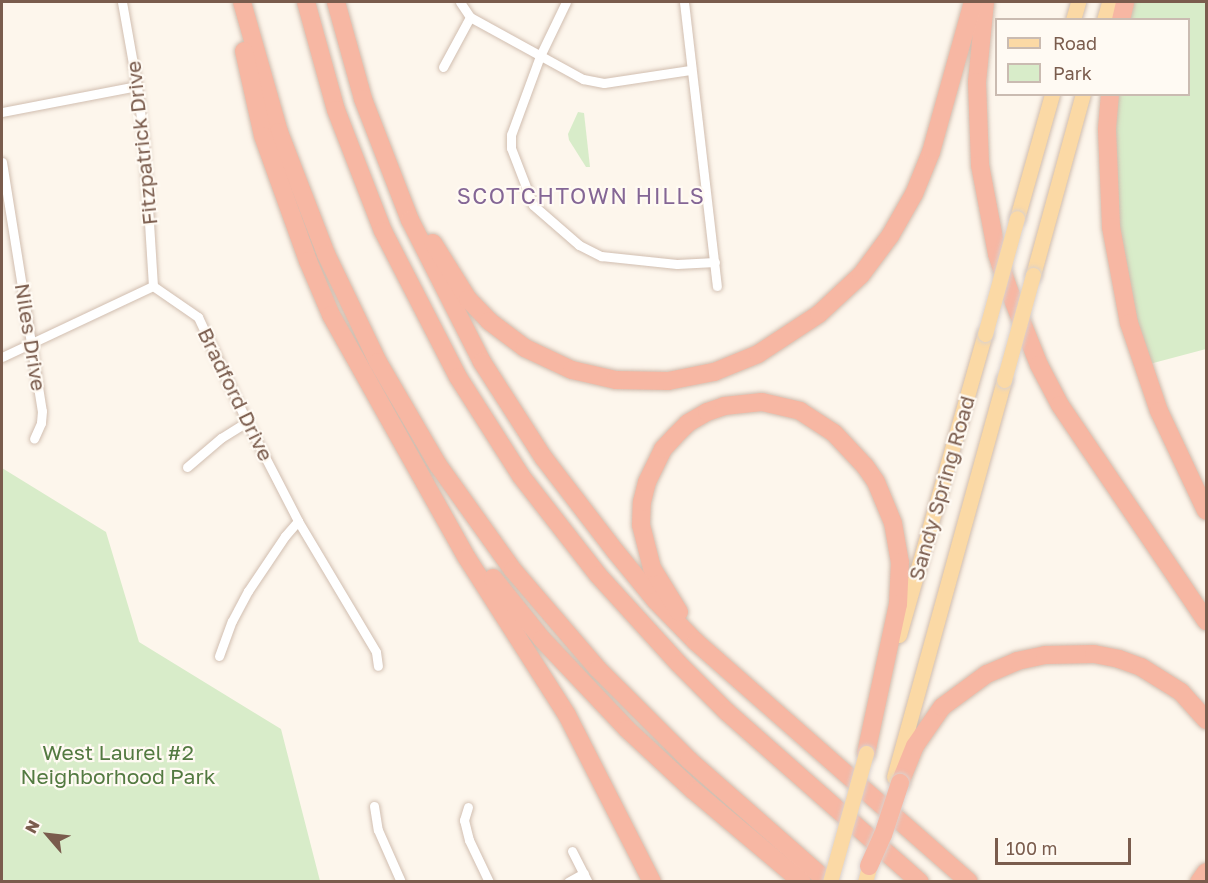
<!DOCTYPE html>
<style>
body{margin:0}
#map{position:relative;width:1208px;height:883px;overflow:hidden;background:#fdf6ec;font-family:"Golos Text",sans-serif}
div>[style]{position:absolute}
[style*='--x']{left:calc(var(--x)*1px);top:calc(var(--y)*1px);width:calc(var(--w)*1px);rotate:calc(var(--a)*1deg)}
.green>*{inset:0;background:#d8ecc9}
.roads{filter:drop-shadow(0 0 2px #d1beb0) drop-shadow(0 0 2px #d1beb0)}
.minor>*{height:9px;margin:-4.5px;padding:0 4.5px;transform-origin:4.5px;border-radius:4.5px;background:#fff}
.primary>*{height:15px;margin:-7.5px;padding:0 7.5px;transform-origin:7.5px;border-radius:7.5px;background:#fbd9a5}
.motorway>*{height:18px;margin:-9px;padding:0 9px;transform-origin:9px;border-radius:9px;background:#f7b7a3}
.bridges{filter:drop-shadow(0 0 2px #dad1cd) drop-shadow(0 0 2px #dad1cd)}
.primary-bridge>*{height:15px;margin:-7.5px;padding:0 7.5px;transform-origin:7.5px;border-radius:7.5px;background:#fbd9a5}
.motorway-bridge>*{height:18px;margin:-9px;padding:0 9px;transform-origin:9px;border-radius:9px;background:#f7b7a3}
span{translate:-50% -50%;white-space:nowrap;text-align:center;line-height:1.15;-webkit-text-stroke:4.5px #fffaf3;paint-order:stroke}
.street-label{font-size:21px;color:#7a5c4d}
.park-label{font-size:21px;color:#537a41}
.neighbourhood-label{font-size:22px;color:#846695;letter-spacing:1.5px}
.frame{position:absolute;inset:0;border:3px solid #7a5c4d;pointer-events:none}
.legend{position:absolute;left:995px;top:18px;width:195px;height:78px;box-sizing:border-box;background:#fffaf3;border:2px solid #cabbb1;margin:0;padding:8px 10px;list-style:none;font-size:18px;color:#7a5c4d}
.legend li{display:flex;align-items:center;gap:12px;height:30px}
.legend b{width:30px;border:2px solid #cabbb1}
.north{position:absolute;left:18px;top:805px;width:60px;height:60px;-webkit-text-stroke:4px #fffaf3;paint-order:stroke;rotate:298deg;font-size:16px;font-weight:700;line-height:24px;text-align:center;color:#7a5c4d}
.north::after{content:'';display:block;margin:auto;width:21px;height:27px;background:#7a5c4d;clip-path:polygon(50% 0,100% 100%,50% 72%,0 100%)}
.scale{position:absolute;left:995px;top:838px;width:136px;height:27px;box-sizing:border-box;border:3px solid #7a5c4d;border-top:0;padding-left:8px;font-size:18px;line-height:21px;white-space:nowrap;color:#7a5c4d;-webkit-text-stroke:4px #fffaf3;paint-order:stroke}
</style>
<div id="map">
<div class="green">
<div style="clip-path:polygon(1125px 2px,1206px 2px,1206px 349px,1142px 366px,1129px 323px,1107px 130px,1110px 95px,1188px 94px,1188px 20px,1121px 19px)"></div>
<div style="clip-path:polygon(578px 112px,584px 113px,590px 167px,586px 167px,569px 140px,568px 134px)"></div>
<div style="clip-path:polygon(2px 468px,106px 532px,139px 642px,281px 729px,320px 881px,2px 881px)"></div>
</div>
<div class="roads">
<div class="minor">
<div style="--x:122;--y:2;--w:85;--a:79.9"></div>
<div style="--x:137;--y:86;--w:57;--a:83"></div>
<div style="--x:144;--y:143;--w:143;--a:86.4"></div>
<div style="--x:460;--y:2;--w:18;--a:56"></div>
<div style="--x:470;--y:17;--w:129;--a:28.8"></div>
<div style="--x:583;--y:79;--w:21;--a:11"></div>
<div style="--x:604;--y:83;--w:87;--a:-8.6"></div>
<div style="--x:566;--y:2;--w:60;--a:115.7"></div>
<div style="--x:540;--y:56;--w:84;--a:110.2"></div>
<div style="--x:511;--y:135;--w:13;--a:90"></div>
<div style="--x:511;--y:148;--w:61;--a:68.9"></div>
<div style="--x:533;--y:205;--w:61;--a:41"></div>
<div style="--x:579;--y:245;--w:25;--a:27"></div>
<div style="--x:601;--y:256;--w:76;--a:6"></div>
<div style="--x:677;--y:264;--w:38;--a:-3"></div>
<div style="--x:684;--y:2;--w:286;--a:83.4"></div>
<div style="--x:443;--y:67;--w:57;--a:-61.6"></div>
<div style="--x:2;--y:112;--w:137;--a:-10.9"></div>
<div style="--x:2;--y:162;--w:252;--a:80.9"></div>
<div style="--x:42;--y:411;--w:12;--a:95"></div>
<div style="--x:41;--y:423;--w:17;--a:114"></div>
<div style="--x:153;--y:286;--w:55;--a:34.6"></div>
<div style="--x:198;--y:317;--w:116;--a:65"></div>
<div style="--x:247;--y:422;--w:111;--a:62.7"></div>
<div style="--x:298;--y:521;--w:152;--a:59.2"></div>
<div style="--x:376;--y:652;--w:14;--a:82"></div>
<div style="--x:2;--y:357;--w:167;--a:-25.2"></div>
<div style="--x:187;--y:467;--w:45;--a:-40.5"></div>
<div style="--x:221;--y:438;--w:31;--a:-32"></div>
<div style="--x:219;--y:656;--w:37;--a:-70"></div>
<div style="--x:232;--y:621;--w:34;--a:-62"></div>
<div style="--x:248;--y:591;--w:66;--a:-56.1"></div>
<div style="--x:285;--y:536;--w:20;--a:-49"></div>
<div style="--x:374;--y:806;--w:24;--a:81"></div>
<div style="--x:378;--y:830;--w:57;--a:66.1"></div>
<div style="--x:468;--y:807;--w:14;--a:107"></div>
<div style="--x:464;--y:820;--w:21;--a:76"></div>
<div style="--x:469;--y:840;--w:47;--a:64.5"></div>
<div style="--x:572;--y:851;--w:35;--a:63"></div>
<div style="--x:568;--y:882;--w:18;--a:-29"></div>
</div>
<div class="primary">
<div style="--x:1073;--y:20;--w:19;--a:-74"></div>
<div style="--x:1104;--y:20;--w:19;--a:-74"></div>
<div style="--x:1017;--y:218;--w:129;--a:-74.2"></div>
<div style="--x:1033;--y:275;--w:188;--a:-74.6"></div>
<div style="--x:899;--y:635;--w:313;--a:-74.1"></div>
<div style="--x:894;--y:777;--w:412;--a:-74.5"></div>
</div>
<div class="motorway">
<div style="--x:242;--y:2;--w:135;--a:74.1"></div>
<div style="--x:279;--y:132;--w:131;--a:68.9"></div>
<div style="--x:326;--y:254;--w:120;--a:64.3"></div>
<div style="--x:378;--y:362;--w:119;--a:59.8"></div>
<div style="--x:438;--y:465;--w:129;--a:54.5"></div>
<div style="--x:513;--y:570;--w:130;--a:49.4"></div>
<div style="--x:598;--y:669;--w:129;--a:45"></div>
<div style="--x:689;--y:760;--w:185;--a:41.3"></div>
<div style="--x:306;--y:2;--w:112;--a:74.5"></div>
<div style="--x:336;--y:110;--w:130;--a:68.8"></div>
<div style="--x:383;--y:231;--w:164;--a:62.8"></div>
<div style="--x:458;--y:377;--w:117;--a:57.5"></div>
<div style="--x:521;--y:476;--w:125;--a:52.1"></div>
<div style="--x:598;--y:575;--w:120;--a:47.7"></div>
<div style="--x:679;--y:664;--w:68;--a:45"></div>
<div style="--x:727;--y:712;--w:257;--a:41.4"></div>
<div style="--x:336;--y:2;--w:101;--a:74.4"></div>
<div style="--x:363;--y:99;--w:130;--a:68.8"></div>
<div style="--x:410;--y:220;--w:159;--a:63.1"></div>
<div style="--x:482;--y:362;--w:113;--a:57.3"></div>
<div style="--x:543;--y:457;--w:120;--a:52.5"></div>
<div style="--x:616;--y:552;--w:63;--a:50.8"></div>
<div style="--x:656;--y:601;--w:57;--a:45.7"></div>
<div style="--x:696;--y:642;--w:363;--a:41.3"></div>
<div style="--x:985;--y:2;--w:80;--a:95.7"></div>
<div style="--x:977;--y:82;--w:83;--a:87.9"></div>
<div style="--x:980;--y:165;--w:91;--a:79.2"></div>
<div style="--x:997;--y:254;--w:33;--a:72"></div>
<div style="--x:1007;--y:285;--w:86;--a:68.2"></div>
<div style="--x:1039;--y:365;--w:45;--a:62.3"></div>
<div style="--x:1060;--y:405;--w:261;--a:55.9"></div>
<div style="--x:1121;--y:20;--w:18;--a:-77"></div>
<div style="--x:244;--y:51;--w:87;--a:77.4"></div>
<div style="--x:263;--y:136;--w:133;--a:70.2"></div>
<div style="--x:308;--y:261;--w:59;--a:66.9"></div>
<div style="--x:331;--y:315;--w:278;--a:60.8"></div>
<div style="--x:467;--y:558;--w:186;--a:57.5"></div>
<div style="--x:567;--y:715;--w:187;--a:63"></div>
<div style="--x:1110;--y:94;--w:36;--a:95"></div>
<div style="--x:1107;--y:130;--w:97;--a:87.6"></div>
<div style="--x:1111;--y:227;--w:98;--a:79.4"></div>
<div style="--x:1129;--y:323;--w:93;--a:71.2"></div>
<div style="--x:1159;--y:411;--w:110;--a:64.8"></div>
<div style="--x:433;--y:243;--w:66;--a:58"></div>
<div style="--x:468;--y:299;--w:30;--a:46"></div>
<div style="--x:489;--y:321;--w:45;--a:36.9"></div>
<div style="--x:525;--y:348;--w:52;--a:25.1"></div>
<div style="--x:572;--y:370;--w:45;--a:12.8"></div>
<div style="--x:616;--y:380;--w:52;--a:1.1"></div>
<div style="--x:668;--y:381;--w:47;--a:-11.1"></div>
<div style="--x:714;--y:372;--w:48;--a:-22.2"></div>
<div style="--x:758;--y:354;--w:73;--a:-33.3"></div>
<div style="--x:819;--y:314;--w:57;--a:-42.9"></div>
<div style="--x:861;--y:275;--w:49;--a:-53.4"></div>
<div style="--x:890;--y:236;--w:48;--a:-60.3"></div>
<div style="--x:914;--y:194;--w:45;--a:-68"></div>
<div style="--x:931;--y:152;--w:156;--a:-74.4"></div>
<div style="--x:493;--y:578;--w:78;--a:51.2"></div>
<div style="--x:542;--y:639;--w:124;--a:46.6"></div>
<div style="--x:627;--y:729;--w:91;--a:42.8"></div>
<div style="--x:694;--y:791;--w:141;--a:40.1"></div>
<div style="--x:679;--y:612;--w:52;--a:-121.5"></div>
<div style="--x:652;--y:568;--w:44;--a:-104.3"></div>
<div style="--x:641;--y:525;--w:23;--a:-88"></div>
<div style="--x:642;--y:502;--w:21;--a:-76"></div>
<div style="--x:647;--y:482;--w:37;--a:-64"></div>
<div style="--x:663;--y:449;--w:18;--a:-47"></div>
<div style="--x:675;--y:436;--w:18;--a:-45"></div>
<div style="--x:688;--y:423;--w:22;--a:-30"></div>
<div style="--x:707;--y:412;--w:18;--a:-19"></div>
<div style="--x:724;--y:406;--w:38;--a:-6"></div>
<div style="--x:762;--y:402;--w:39;--a:13"></div>
<div style="--x:800;--y:411;--w:40;--a:32.9"></div>
<div style="--x:834;--y:433;--w:45;--a:46.8"></div>
<div style="--x:865;--y:466;--w:19;--a:55"></div>
<div style="--x:876;--y:482;--w:44;--a:67.5"></div>
<div style="--x:893;--y:523;--w:40;--a:80"></div>
<div style="--x:900;--y:562;--w:42;--a:92.7"></div>
<div style="--x:898;--y:604;--w:152;--a:102.1"></div>
<div style="--x:900;--y:783;--w:40;--a:-68"></div>
<div style="--x:915;--y:746;--w:47;--a:-55.3"></div>
<div style="--x:942;--y:707;--w:56;--a:-36.3"></div>
<div style="--x:987;--y:674;--w:33;--a:-23"></div>
<div style="--x:1017;--y:661;--w:29;--a:-12"></div>
<div style="--x:1045;--y:655;--w:49;--a:-1.2"></div>
<div style="--x:1094;--y:654;--w:25;--a:11"></div>
<div style="--x:1119;--y:659;--w:23;--a:20"></div>
<div style="--x:1141;--y:667;--w:47;--a:32"></div>
<div style="--x:1181;--y:692;--w:38;--a:48"></div>
<div style="--x:1199;--y:882;--w:12;--a:-55"></div>
</div>
</div>
<div class="bridges">
<div class="primary-bridge">
<div style="--x:985;--y:334;--w:120;--a:-74.6"></div>
<div style="--x:1004;--y:380;--w:109;--a:-74.6"></div>
<div style="--x:830;--y:882;--w:134;--a:-74.4"></div>
<div style="--x:865;--y:882;--w:28;--a:-75"></div>
</div>
<div class="motorway-bridge">
<div style="--x:869;--y:866;--w:34;--a:-66"></div>
<div style="--x:883;--y:835;--w:55;--a:-71.9"></div>
</div>
</div>
<div class="street-label">
<span style="left:141px;top:143px;rotate:-96deg">Fitzpatrick Drive</span>
<span style="left:31px;top:337px;rotate:81deg">Niles Drive</span>
<span style="left:236px;top:394px;rotate:64deg">Bradford Drive</span>
<span style="left:941px;top:488px;rotate:-74deg">Sandy Spring Road</span>
</div>
<div class="park-label">
<span style="left:118px;top:764px">West Laurel #2<br>Neighborhood Park</span>
</div>
<div class="neighbourhood-label">
<span style="left:581px;top:196px">SCOTCHTOWN HILLS</span>
</div>
<div class="frame"></div>
<ul class="legend">
<li><b style="height:8px;background:#fbd9a5"></b>Road</li>
<li><b style="height:16px;background:#d8ecc9"></b>Park</li>
</ul>
<div class="north">N</div>
<div class="scale">100 m</div>
</div>
